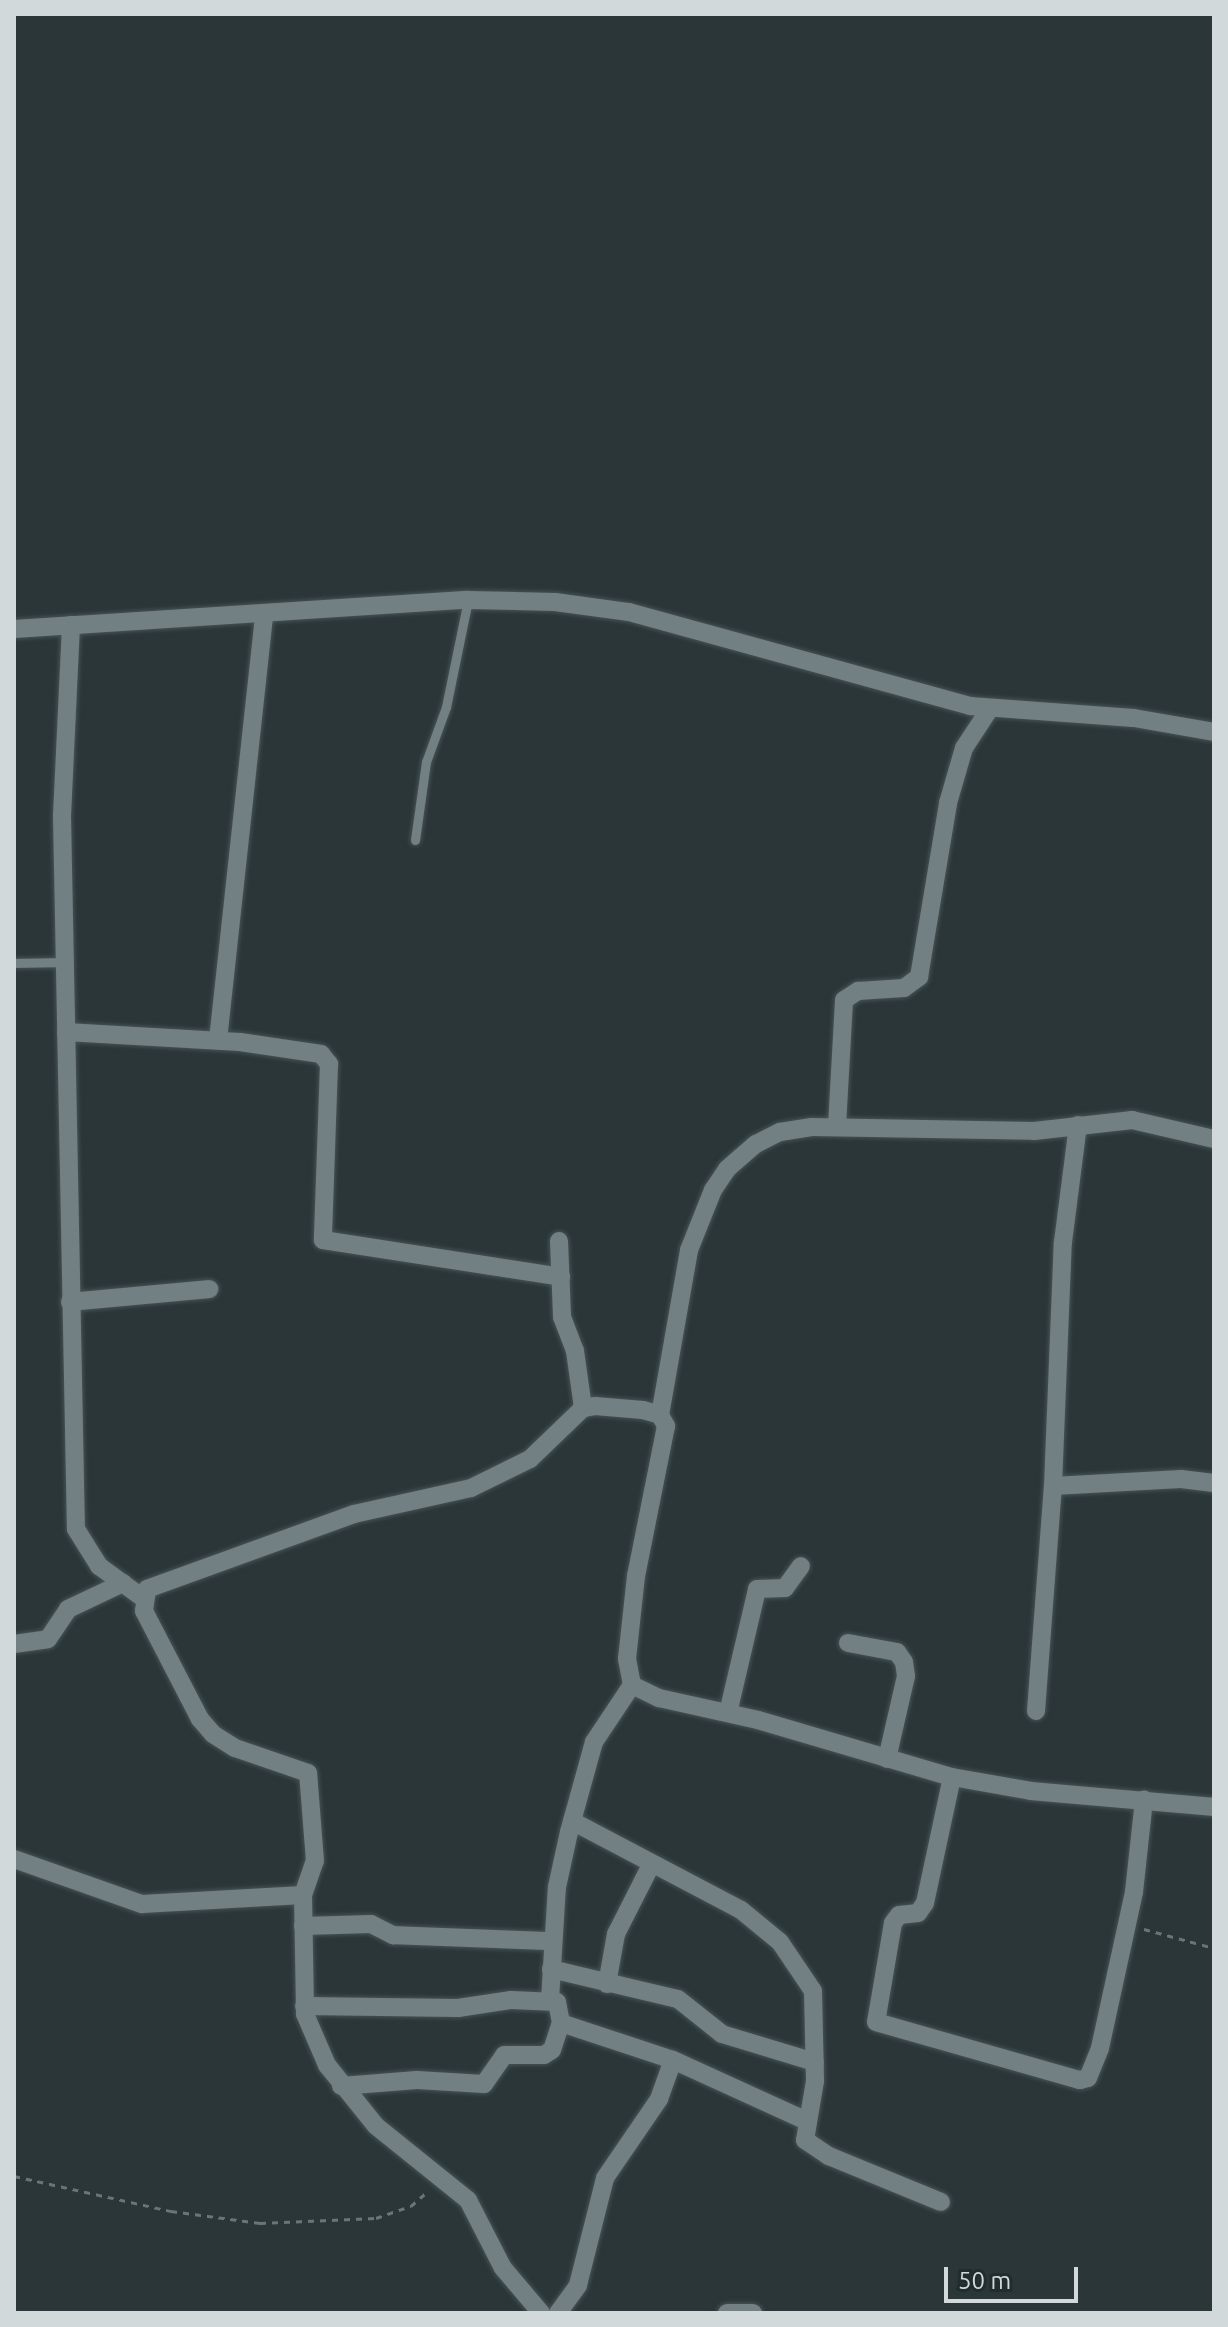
<!DOCTYPE html>
<style>
body{margin:0}
#map{position:relative;width:1228px;height:2327px;overflow:hidden;background:#2b3639;font-family:Ubuntu,sans-serif}
div>[style]{position:absolute}
[style*='--x']{left:calc(var(--x)*1px);top:calc(var(--y)*1px);width:calc(var(--w)*1px);rotate:calc(var(--a)*1deg)}
.path>*{height:3px;margin-top:-1.5px;transform-origin:0;background:repeating-linear-gradient(90deg,#6b7577 0 6px,transparent 0 12px)}
.roads{filter:drop-shadow(0 0 2px #485254) drop-shadow(0 0 2px #485254)}
.service>*{height:9px;margin:-4.5px;padding:0 4.5px;transform-origin:4.5px;border-radius:4.5px;background:#738083}
.minor>*{height:18px;margin:-9px;padding:0 9px;transform-origin:9px;border-radius:9px;background:#738083}
span{translate:-50% -50%;white-space:nowrap;text-align:center;line-height:1.15;-webkit-text-stroke:7px #212c2f;paint-order:stroke}
.frame{position:absolute;inset:0;border:16px solid #d2d9da;pointer-events:none}
.scale{position:absolute;left:944px;top:2267px;width:134px;height:36px;box-sizing:border-box;border:4px solid #d2d9da;border-top:0;padding-left:10px;font-size:24px;line-height:28px;white-space:nowrap;color:#d2d9da;-webkit-text-stroke:6px #212c2f;paint-order:stroke}
</style>
<div id="map">
<div class="path">
<div style="--x:1144;--y:1929;--w:73;--a:15.2"></div>
<div style="--x:14;--y:2176;--w:161;--a:12.6"></div>
<div style="--x:171;--y:2211;--w:90;--a:7.7"></div>
<div style="--x:260;--y:2223;--w:116;--a:-2.5"></div>
<div style="--x:376;--y:2218;--w:37;--a:-19"></div>
<div style="--x:411;--y:2206;--w:21;--a:-41"></div>
</div>
<div class="roads">
<div class="service">
<div style="--x:415;--y:840;--w:79;--a:-82"></div>
<div style="--x:426;--y:762;--w:59;--a:-70"></div>
<div style="--x:446;--y:707;--w:109;--a:-78.4"></div>
<div style="--x:14;--y:963;--w:51;--a:-1.1"></div>
</div>
<div class="minor">
<div style="--x:71;--y:625;--w:191;--a:92.7"></div>
<div style="--x:62;--y:816;--w:713;--a:88.88"></div>
<div style="--x:76;--y:1529;--w:44;--a:58.1"></div>
<div style="--x:99;--y:1566;--w:54;--a:36"></div>
<div style="--x:14;--y:629;--w:455;--a:-3.7"></div>
<div style="--x:468;--y:600;--w:87;--a:1.3"></div>
<div style="--x:555;--y:602;--w:75;--a:7.7"></div>
<div style="--x:629;--y:612;--w:354;--a:15.4"></div>
<div style="--x:970;--y:706;--w:164;--a:4.2"></div>
<div style="--x:1134;--y:718;--w:81;--a:9.9"></div>
<div style="--x:66;--y:1032;--w:174;--a:3.3"></div>
<div style="--x:240;--y:1042;--w:82;--a:8.4"></div>
<div style="--x:321;--y:1054;--w:13;--a:51"></div>
<div style="--x:329;--y:1064;--w:176;--a:92"></div>
<div style="--x:323;--y:1240;--w:241;--a:8.8"></div>
<div style="--x:218;--y:1040;--w:427;--a:-83.8"></div>
<div style="--x:837;--y:1126;--w:126;--a:-86.8"></div>
<div style="--x:844;--y:1000;--w:17;--a:-33"></div>
<div style="--x:858;--y:991;--w:46;--a:-3.7"></div>
<div style="--x:904;--y:988;--w:19;--a:-36"></div>
<div style="--x:919;--y:977;--w:176;--a:-80.5"></div>
<div style="--x:948;--y:803;--w:57;--a:-73.8"></div>
<div style="--x:964;--y:748;--w:45;--a:-56.7"></div>
<div style="--x:559;--y:1241;--w:76;--a:87.7"></div>
<div style="--x:562;--y:1317;--w:36;--a:69"></div>
<div style="--x:575;--y:1351;--w:58;--a:82"></div>
<div style="--x:70;--y:1302;--w:140;--a:-5.3"></div>
<div style="--x:660;--y:1415;--w:168;--a:-80"></div>
<div style="--x:689;--y:1250;--w:65;--a:-68.2"></div>
<div style="--x:713;--y:1190;--w:25;--a:-56"></div>
<div style="--x:727;--y:1169;--w:38;--a:-41"></div>
<div style="--x:756;--y:1144;--w:27;--a:-27"></div>
<div style="--x:780;--y:1132;--w:32;--a:-9"></div>
<div style="--x:812;--y:1127;--w:222;--a:1"></div>
<div style="--x:1034;--y:1131;--w:99;--a:-6.4"></div>
<div style="--x:1132;--y:1120;--w:84;--a:13"></div>
<div style="--x:1053;--y:1486;--w:128;--a:-3.1"></div>
<div style="--x:1181;--y:1479;--w:33;--a:7"></div>
<div style="--x:848;--y:1643;--w:50;--a:10.4"></div>
<div style="--x:897;--y:1652;--w:12;--a:55"></div>
<div style="--x:904;--y:1662;--w:14;--a:82"></div>
<div style="--x:906;--y:1676;--w:85;--a:102.9"></div>
<div style="--x:14;--y:1644;--w:34;--a:-8"></div>
<div style="--x:48;--y:1639;--w:36;--a:-56"></div>
<div style="--x:68;--y:1609;--w:61;--a:-25.3"></div>
<div style="--x:1036;--y:1711;--w:226;--a:-85.7"></div>
<div style="--x:1053;--y:1486;--w:244;--a:-87.7"></div>
<div style="--x:1063;--y:1242;--w:118;--a:-82.7"></div>
<div style="--x:728;--y:1713;--w:127;--a:-76.8"></div>
<div style="--x:757;--y:1589;--w:28;--a:-2"></div>
<div style="--x:785;--y:1588;--w:27;--a:-54"></div>
<div style="--x:952;--y:1777;--w:129;--a:102.1"></div>
<div style="--x:925;--y:1903;--w:12;--a:125"></div>
<div style="--x:918;--y:1913;--w:19;--a:174"></div>
<div style="--x:899;--y:1915;--w:10;--a:127"></div>
<div style="--x:893;--y:1923;--w:100;--a:99.7"></div>
<div style="--x:876;--y:2022;--w:212;--a:15.9"></div>
<div style="--x:1080;--y:2080;--w:8;--a:-14"></div>
<div style="--x:1088;--y:2078;--w:32;--a:-68"></div>
<div style="--x:1100;--y:2048;--w:160;--a:-77.7"></div>
<div style="--x:1134;--y:1892;--w:93;--a:-83.8"></div>
<div style="--x:572;--y:1821;--w:191;--a:27.8"></div>
<div style="--x:741;--y:1910;--w:50;--a:39.4"></div>
<div style="--x:780;--y:1942;--w:59;--a:56"></div>
<div style="--x:813;--y:1991;--w:90;--a:88.7"></div>
<div style="--x:815;--y:2081;--w:60;--a:99.6"></div>
<div style="--x:805;--y:2140;--w:29;--a:34"></div>
<div style="--x:829;--y:2156;--w:121;--a:22.3"></div>
<div style="--x:14;--y:1859;--w:136;--a:19.4"></div>
<div style="--x:142;--y:1904;--w:161;--a:-3.2"></div>
<div style="--x:303;--y:1895;--w:36;--a:-71"></div>
<div style="--x:315;--y:1861;--w:88;--a:-94.5"></div>
<div style="--x:308;--y:1773;--w:77;--a:-161.1"></div>
<div style="--x:235;--y:1748;--w:26;--a:-148"></div>
<div style="--x:213;--y:1734;--w:20;--a:-131"></div>
<div style="--x:200;--y:1719;--w:122;--a:-117.4"></div>
<div style="--x:144;--y:1611;--w:22;--a:-82"></div>
<div style="--x:147;--y:1589;--w:220;--a:-19.9"></div>
<div style="--x:354;--y:1514;--w:120;--a:-12.5"></div>
<div style="--x:471;--y:1488;--w:66;--a:-26.2"></div>
<div style="--x:530;--y:1459;--w:74;--a:-43.9"></div>
<div style="--x:583;--y:1408;--w:12;--a:-9"></div>
<div style="--x:595;--y:1406;--w:48;--a:4.8"></div>
<div style="--x:643;--y:1410;--w:18;--a:16"></div>
<div style="--x:660;--y:1415;--w:13;--a:61"></div>
<div style="--x:666;--y:1426;--w:153;--a:101.3"></div>
<div style="--x:636;--y:1576;--w:83;--a:96.2"></div>
<div style="--x:627;--y:1659;--w:26;--a:79"></div>
<div style="--x:632;--y:1685;--w:30;--a:26"></div>
<div style="--x:659;--y:1698;--w:101;--a:12.5"></div>
<div style="--x:758;--y:1720;--w:202;--a:16.4"></div>
<div style="--x:952;--y:1777;--w:80;--a:10"></div>
<div style="--x:1031;--y:1791;--w:184;--a:5"></div>
<div style="--x:303;--y:1895;--w:119;--a:89"></div>
<div style="--x:305;--y:2014;--w:56;--a:66.7"></div>
<div style="--x:327;--y:2065;--w:78;--a:51.2"></div>
<div style="--x:376;--y:2126;--w:118;--a:38.8"></div>
<div style="--x:468;--y:2200;--w:76;--a:62.8"></div>
<div style="--x:503;--y:2268;--w:59;--a:49.8"></div>
<div style="--x:303;--y:1926;--w:68;--a:-1.7"></div>
<div style="--x:371;--y:1924;--w:25;--a:27"></div>
<div style="--x:393;--y:1935;--w:158;--a:2.2"></div>
<div style="--x:551;--y:1969;--w:130;--a:13.3"></div>
<div style="--x:678;--y:1999;--w:56;--a:38.5"></div>
<div style="--x:722;--y:2034;--w:97;--a:16.8"></div>
<div style="--x:607;--y:1984;--w:51;--a:-79.8"></div>
<div style="--x:616;--y:1934;--w:77;--a:-63.1"></div>
<div style="--x:550;--y:2000;--w:113;--a:-86.5"></div>
<div style="--x:557;--y:1887;--w:56;--a:-77.7"></div>
<div style="--x:569;--y:1832;--w:93;--a:-74.5"></div>
<div style="--x:594;--y:1742;--w:69;--a:-56.3"></div>
<div style="--x:304;--y:2006;--w:154;--a:0.7"></div>
<div style="--x:458;--y:2008;--w:54;--a:-8.6"></div>
<div style="--x:511;--y:2000;--w:46;--a:2.5"></div>
<div style="--x:557;--y:2002;--w:21;--a:79"></div>
<div style="--x:561;--y:2023;--w:118;--a:18.3"></div>
<div style="--x:673;--y:2060;--w:147;--a:24.5"></div>
<div style="--x:341;--y:2086;--w:76;--a:-4.5"></div>
<div style="--x:417;--y:2080;--w:67;--a:3.4"></div>
<div style="--x:484;--y:2084;--w:35;--a:-55"></div>
<div style="--x:504;--y:2055;--w:40;--a:0"></div>
<div style="--x:544;--y:2055;--w:9;--a:-32"></div>
<div style="--x:552;--y:2050;--w:28;--a:-72"></div>
<div style="--x:558;--y:2313;--w:34;--a:-54"></div>
<div style="--x:578;--y:2285;--w:110;--a:-75.8"></div>
<div style="--x:605;--y:2178;--w:96;--a:-55.6"></div>
<div style="--x:659;--y:2099;--w:41;--a:-70.3"></div>
<div style="--x:727;--y:2313;--w:26;--a:0"></div>
</div>
</div>
<div class="frame"></div>
<div class="scale">50 m</div>
</div>
